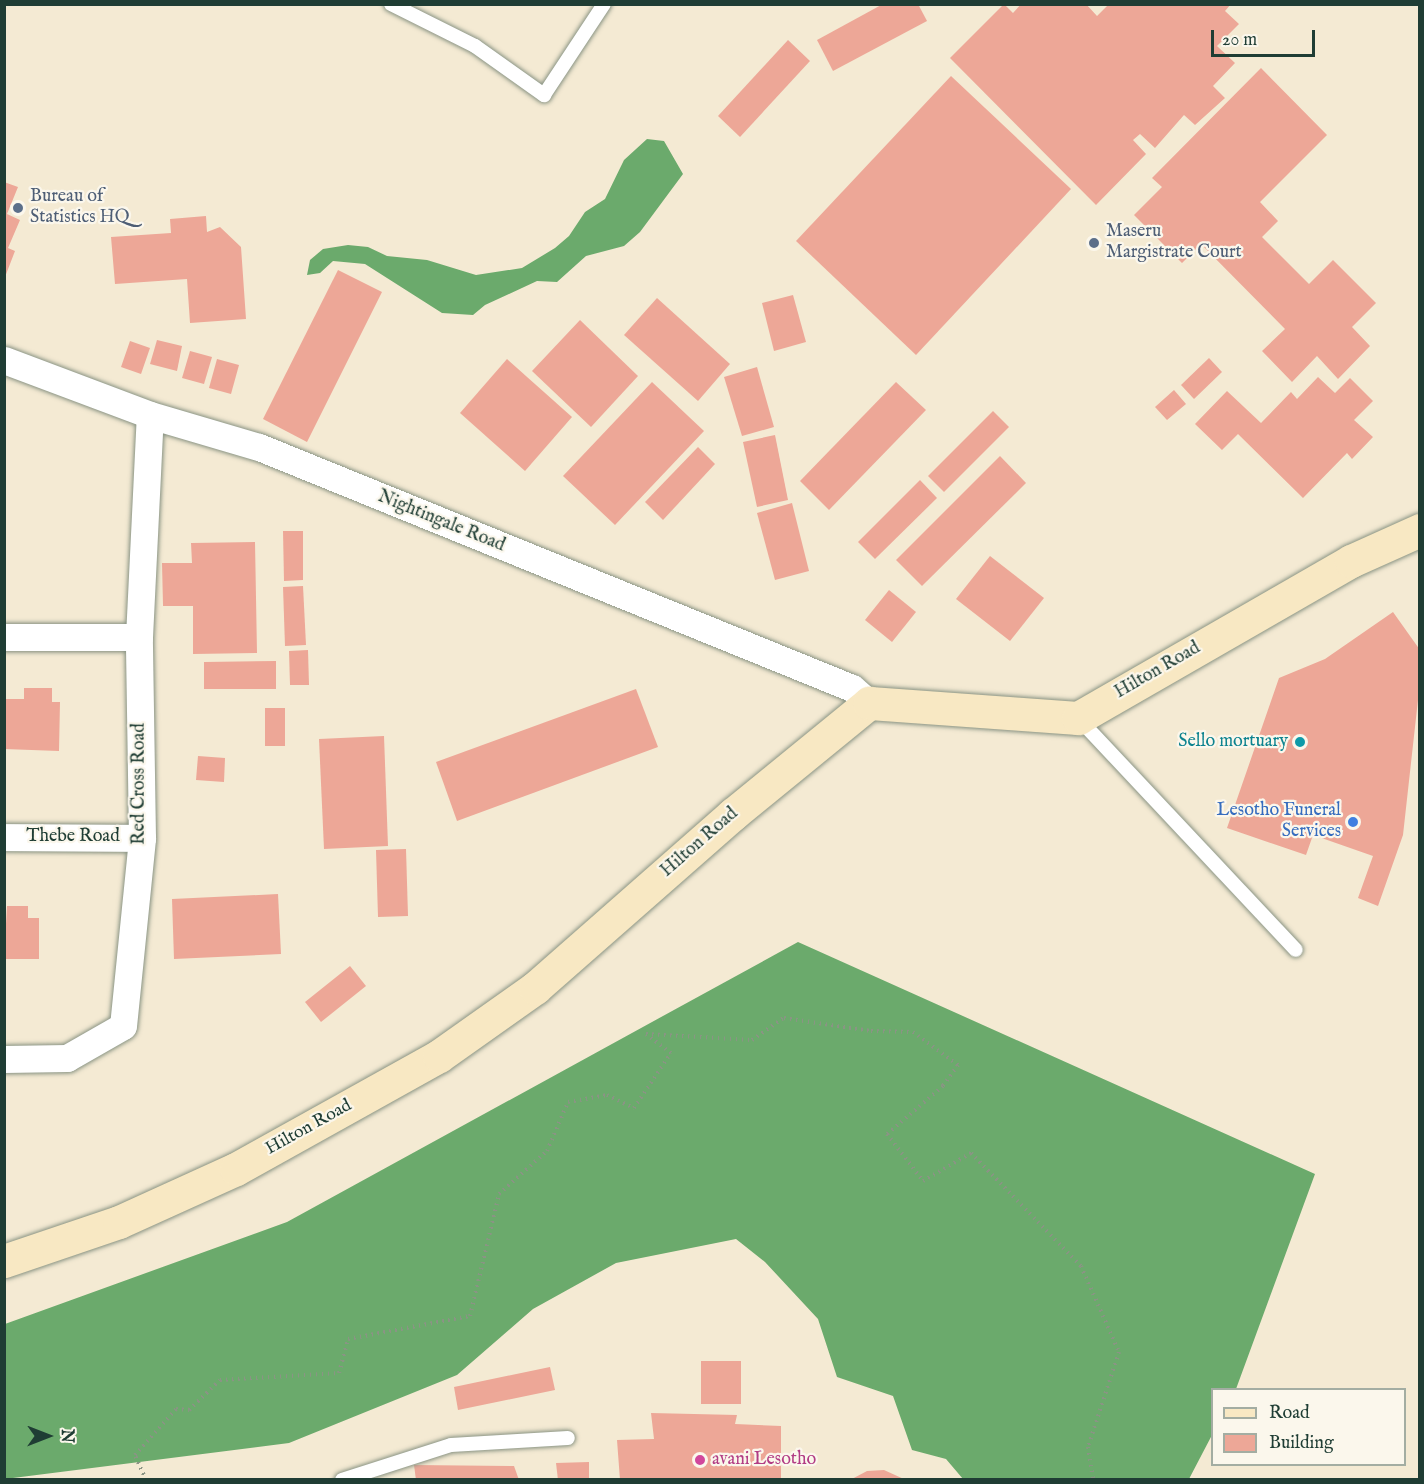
<!DOCTYPE html>
<style>
body{margin:0}
#map{position:relative;width:1424px;height:1484px;overflow:hidden;background:#f4ead3;font-family:"IM FELL English",serif}
div>[style]{position:absolute}
[style*='--x']{left:calc(var(--x)*1px);top:calc(var(--y)*1px);width:calc(var(--w)*1px);rotate:calc(var(--a)*1deg)}
.forest>*{inset:0;background:#6baa6c}
.building>*{inset:0;background:#eda797}
.path>*{height:4px;margin-top:-2px;transform-origin:0;background:repeating-linear-gradient(90deg,#8a9484 0 1.5px,transparent 0 6px)}
.roads{filter:drop-shadow(0 0 2px #8a9484) drop-shadow(0 0 2px #8a9484)}
.lane>*{height:14px;margin:-7px;padding:0 7px;transform-origin:7px;border-radius:7px;background:#fff}
.street>*{height:27px;margin:-13.5px;padding:0 13.5px;transform-origin:13.5px;border-radius:13.5px;background:#fff}
.secondary>*{height:33px;margin:-16.5px;padding:0 16.5px;transform-origin:16.5px;border-radius:16.5px;background:#f8e8c3}
.dots>*{width:16px;height:16px;translate:-50% -50%;box-sizing:border-box;border:3px solid #fbf7ec;border-radius:50%}
span{translate:-50% -50%;white-space:nowrap;text-align:center;line-height:1.15;-webkit-text-stroke:4.5px #fbf7ec;paint-order:stroke}
.service-label{font-size:18px;color:#4e5e75}
.left{translate:0 -50%;text-align:left}
.street-label{font-size:18px;color:#1f3d34}
.culture-label{font-size:18px;color:#0d838f}
.right{translate:-100% -50%;text-align:right}
.shop-label{font-size:18px;color:#366cbe}
.hotel-label{font-size:18px;color:#b23c85}
.frame{position:absolute;inset:0;border:6px solid #1f3d34;pointer-events:none}
.legend{position:absolute;left:1211px;top:1388px;width:195px;height:78px;box-sizing:border-box;background:#fbf7ec;border:2px solid #a3ada2;margin:0;padding:8px 10px;list-style:none;font-size:18px;color:#1f3d34}
.legend li{display:flex;align-items:center;gap:12px;height:30px}
.legend b{width:30px;border:2px solid #a3ada2}
.north{position:absolute;left:18px;top:1406px;width:60px;height:60px;-webkit-text-stroke:4px #fbf7ec;paint-order:stroke;rotate:90deg;font-size:16px;font-weight:700;line-height:24px;text-align:center;color:#1f3d34}
.north::after{content:'';display:block;margin:auto;width:21px;height:27px;background:#1f3d34;clip-path:polygon(50% 0,100% 100%,50% 72%,0 100%)}
.scale{position:absolute;left:1211px;top:30px;width:104px;height:27px;box-sizing:border-box;border:3px solid #1f3d34;border-top:0;padding-left:8px;font-size:18px;line-height:21px;white-space:nowrap;color:#1f3d34;-webkit-text-stroke:4px #fbf7ec;paint-order:stroke}
</style>
<div id="map">
<div class="forest">
<div style="clip-path:polygon(647px 139px,664px 141px,683px 174px,640px 232px,624px 246px,586px 256px,557px 282px,537px 281px,485px 305px,473px 315px,442px 313px,365px 264px,333px 261px,320px 273px,307px 275px,310px 260px,323px 249px,348px 245px,368px 247px,387px 256px,427px 260px,476px 275px,522px 268px,555px 248px,569px 236px,585px 212px,605px 199px,624px 160px)"></div>
<div style="clip-path:polygon(798px 942px,1315px 1174px,1236px 1389px,1212px 1390px,1212px 1435px,1189px 1479px,963px 1479px,946px 1459px,912px 1450px,893px 1396px,837px 1377px,818px 1319px,765px 1262px,736px 1239px,616px 1263px,533px 1309px,457px 1375px,289px 1443px,5px 1479px,5px 1324px,287px 1222px)"></div>
</div>
<div class="building">
<div style="clip-path:polygon(883px 4px,918px 4px,927px 21px,833px 71px,817px 40px)"></div>
<div style="clip-path:polygon(1004px 4px,1013px 13px,1021px 4px,1086px 4px,1097px 16px,1109px 4px,1231px 4px,1225px 11px,1239px 24px,1217px 46px,1235px 63px,1213px 86px,1225px 98px,1195px 125px,1184px 115px,1155px 148px,1140px 134px,1133px 140px,1146px 154px,1096px 205px,950px 58px)"></div>
<div style="clip-path:polygon(788px 40px,810px 61px,740px 137px,718px 116px)"></div>
<div style="clip-path:polygon(1261px 68px,1327px 135px,1260px 202px,1278px 221px,1262px 237px,1309px 284px,1333px 260px,1376px 303px,1352px 327px,1370px 346px,1338px 379px,1317px 356px,1292px 382px,1262px 351px,1285px 329px,1201px 244px,1182px 263px,1134px 215px,1162px 187px,1152px 178px)"></div>
<div style="clip-path:polygon(951px 76px,1071px 189px,916px 355px,796px 241px)"></div>
<div style="clip-path:polygon(4px 182px,18px 187px,7px 214px,20px 220px,8px 248px,15px 251px,5px 277px)"></div>
<div style="clip-path:polygon(206px 216px,207px 232px,220px 227px,241px 247px,246px 319px,190px 323px,187px 279px,115px 284px,111px 237px,171px 233px,170px 219px)"></div>
<div style="clip-path:polygon(338px 270px,382px 292px,307px 442px,263px 419px)"></div>
<div style="clip-path:polygon(793px 295px,806px 342px,774px 351px,762px 303px)"></div>
<div style="clip-path:polygon(657px 298px,730px 364px,698px 401px,624px 335px)"></div>
<div style="clip-path:polygon(580px 320px,638px 376px,591px 427px,532px 371px)"></div>
<div style="clip-path:polygon(157px 340px,182px 346px,177px 371px,150px 364px)"></div>
<div style="clip-path:polygon(130px 341px,150px 348px,141px 374px,121px 367px)"></div>
<div style="clip-path:polygon(190px 351px,212px 357px,204px 384px,182px 378px)"></div>
<div style="clip-path:polygon(1209px 358px,1222px 372px,1194px 399px,1181px 385px)"></div>
<div style="clip-path:polygon(217px 359px,239px 365px,231px 394px,209px 388px)"></div>
<div style="clip-path:polygon(507px 359px,572px 417px,525px 471px,460px 413px)"></div>
<div style="clip-path:polygon(757px 367px,774px 427px,742px 436px,724px 377px)"></div>
<div style="clip-path:polygon(1318px 377px,1335px 393px,1350px 378px,1373px 401px,1354px 420px,1373px 437px,1352px 459px,1347px 453px,1303px 498px,1238px 434px,1222px 450px,1195px 424px,1227px 391px,1261px 423px,1291px 392px,1297px 399px)"></div>
<div style="clip-path:polygon(652px 382px,704px 431px,615px 525px,563px 476px)"></div>
<div style="clip-path:polygon(896px 382px,926px 410px,829px 510px,800px 481px)"></div>
<div style="clip-path:polygon(1174px 390px,1186px 404px,1167px 420px,1155px 407px)"></div>
<div style="clip-path:polygon(993px 411px,1009px 427px,944px 492px,928px 476px)"></div>
<div style="clip-path:polygon(775px 435px,788px 500px,757px 507px,743px 442px)"></div>
<div style="clip-path:polygon(698px 447px,715px 464px,663px 520px,645px 502px)"></div>
<div style="clip-path:polygon(1000px 456px,1026px 483px,922px 586px,896px 560px)"></div>
<div style="clip-path:polygon(920px 480px,937px 498px,875px 559px,858px 542px)"></div>
<div style="clip-path:polygon(792px 503px,809px 571px,775px 580px,757px 513px)"></div>
<div style="clip-path:polygon(283px 531px,303px 531px,303px 580px,284px 581px)"></div>
<div style="clip-path:polygon(255px 542px,257px 653px,193px 654px,193px 606px,163px 606px,162px 563px,192px 563px,191px 543px)"></div>
<div style="clip-path:polygon(990px 556px,1044px 598px,1010px 641px,956px 599px)"></div>
<div style="clip-path:polygon(303px 586px,306px 645px,285px 646px,283px 587px)"></div>
<div style="clip-path:polygon(889px 590px,916px 612px,892px 642px,865px 620px)"></div>
<div style="clip-path:polygon(1393px 612px,1420px 650px,1420px 682px,1403px 835px,1378px 906px,1358px 898px,1373px 856px,1313px 835px,1306px 855px,1227px 828px,1279px 678px,1325px 659px)"></div>
<div style="clip-path:polygon(308px 650px,309px 685px,290px 685px,289px 651px)"></div>
<div style="clip-path:polygon(276px 661px,276px 689px,204px 689px,204px 662px)"></div>
<div style="clip-path:polygon(24px 688px,52px 688px,52px 702px,60px 702px,59px 751px,4px 749px,4px 699px,24px 699px)"></div>
<div style="clip-path:polygon(636px 689px,658px 747px,457px 821px,436px 762px)"></div>
<div style="clip-path:polygon(265px 708px,285px 708px,285px 746px,265px 746px)"></div>
<div style="clip-path:polygon(384px 736px,388px 846px,324px 849px,319px 739px)"></div>
<div style="clip-path:polygon(198px 756px,225px 758px,224px 782px,196px 780px)"></div>
<div style="clip-path:polygon(406px 849px,408px 916px,378px 917px,376px 850px)"></div>
<div style="clip-path:polygon(278px 894px,281px 954px,174px 959px,172px 899px)"></div>
<div style="clip-path:polygon(7px 906px,28px 906px,28px 918px,39px 918px,39px 959px,4px 959px)"></div>
<div style="clip-path:polygon(350px 966px,366px 986px,321px 1022px,305px 1002px)"></div>
<div style="clip-path:polygon(701px 1361px,741px 1361px,741px 1404px,701px 1404px)"></div>
<div style="clip-path:polygon(550px 1367px,555px 1390px,458px 1410px,454px 1387px)"></div>
<div style="clip-path:polygon(651px 1413px,737px 1415px,735px 1424px,781px 1426px,781px 1480px,620px 1480px,617px 1440px,654px 1439px)"></div>
<div style="clip-path:polygon(589px 1462px,589px 1480px,558px 1480px,556px 1463px)"></div>
<div style="clip-path:polygon(414px 1465px,514px 1466px,519px 1480px,416px 1480px)"></div>
<div style="clip-path:polygon(884px 1470px,906px 1480px,850px 1480px,867px 1471px)"></div>
</div>
<div class="path">
<div style="--x:146;--y:1480;--w:27;--a:-114"></div>
<div style="--x:135;--y:1455;--w:62;--a:-48.3"></div>
<div style="--x:176;--y:1409;--w:13;--a:4"></div>
<div style="--x:189;--y:1410;--w:43;--a:-44.1"></div>
<div style="--x:220;--y:1380;--w:119;--a:-3.4"></div>
<div style="--x:339;--y:1373;--w:35;--a:-75"></div>
<div style="--x:348;--y:1339;--w:124;--a:-10.7"></div>
<div style="--x:470;--y:1316;--w:125;--a:-76.6"></div>
<div style="--x:499;--y:1194;--w:64;--a:-41.9"></div>
<div style="--x:547;--y:1151;--w:53;--a:-66.8"></div>
<div style="--x:568;--y:1102;--w:40;--a:-10"></div>
<div style="--x:607;--y:1095;--w:30;--a:26"></div>
<div style="--x:634;--y:1108;--w:66;--a:-56.1"></div>
<div style="--x:671;--y:1053;--w:31;--a:-143"></div>
<div style="--x:646;--y:1034;--w:106;--a:3.2"></div>
<div style="--x:752;--y:1040;--w:39;--a:-35"></div>
<div style="--x:784;--y:1018;--w:88;--a:8.5"></div>
<div style="--x:871;--y:1031;--w:42;--a:1.4"></div>
<div style="--x:913;--y:1032;--w:56;--a:36.3"></div>
<div style="--x:958;--y:1065;--w:26;--a:126"></div>
<div style="--x:943;--y:1086;--w:74;--a:139.4"></div>
<div style="--x:887;--y:1134;--w:59;--a:52.5"></div>
<div style="--x:923;--y:1181;--w:56;--a:-30.3"></div>
<div style="--x:971;--y:1153;--w:158;--a:45.8"></div>
<div style="--x:1081;--y:1266;--w:94;--a:66.2"></div>
<div style="--x:1119;--y:1352;--w:100;--a:108.1"></div>
<div style="--x:1088;--y:1447;--w:33;--a:81"></div>
</div>
<div class="roads">
<div class="lane">
<div style="--x:391;--y:4;--w:94;--a:26.6"></div>
<div style="--x:475;--y:46;--w:85;--a:35.4"></div>
<div style="--x:544;--y:95;--w:109;--a:-56.6"></div>
<div style="--x:1078;--y:718;--w:318;--a:46.8"></div>
<div style="--x:342;--y:1480;--w:114;--a:-17.8"></div>
<div style="--x:451;--y:1445;--w:117;--a:-3.4"></div>
</div>
<div class="street">
<div style="--x:4;--y:360;--w:156;--a:20.6"></div>
<div style="--x:150;--y:415;--w:114;--a:16.4"></div>
<div style="--x:259;--y:447;--w:640;--a:22.12"></div>
<div style="--x:852;--y:688;--w:23;--a:41"></div>
<div style="--x:4;--y:637;--w:135;--a:0"></div>
<div style="--x:4;--y:837;--w:138;--a:0.4"></div>
<div style="--x:4;--y:1059;--w:63;--a:-0.9"></div>
<div style="--x:67;--y:1058;--w:64;--a:-29.7"></div>
<div style="--x:123;--y:1026;--w:189;--a:-84.2"></div>
<div style="--x:142;--y:838;--w:201;--a:-90.9"></div>
<div style="--x:139;--y:637;--w:222;--a:-87.2"></div>
</div>
<div class="secondary">
<div style="--x:4;--y:1261;--w:121;--a:-18.7"></div>
<div style="--x:119;--y:1222;--w:128;--a:-24.4"></div>
<div style="--x:236;--y:1169;--w:232;--a:-29.1"></div>
<div style="--x:439;--y:1056;--w:118;--a:-35.3"></div>
<div style="--x:535;--y:988;--w:264;--a:-41.3"></div>
<div style="--x:733;--y:814;--w:176;--a:-39.2"></div>
<div style="--x:869;--y:703;--w:210;--a:4.1"></div>
<div style="--x:1078;--y:718;--w:315;--a:-29.9"></div>
<div style="--x:1351;--y:561;--w:76;--a:-24.2"></div>
</div>
</div>
<div class="dots">
<div style="left:18px;top:208px;background:#5c6f8a"></div>
<div style="left:1094px;top:243px;background:#5c6f8a"></div>
<div style="left:1300px;top:742px;background:#0f9aa8"></div>
<div style="left:1353px;top:822px;background:#3f7fe0"></div>
<div style="left:700px;top:1460px;background:#d1479c"></div>
</div>
<div class="service-label">
<span class="left" style="left:30px;top:208px">Bureau of<br>Statistics HQ</span>
<span class="left" style="left:1106px;top:243px">Maseru<br>Margistrate Court</span>
</div>
<div class="street-label">
<span style="left:441px;top:522px;rotate:22deg">Nightingale Road</span>
<span style="left:1158px;top:671px;rotate:-30deg">Hilton Road</span>
<span style="left:140px;top:784px;rotate:-90deg">Red Cross Road</span>
<span style="left:73px;top:837px">Thebe Road</span>
<span style="left:700px;top:843px;rotate:-41deg">Hilton Road</span>
<span style="left:309px;top:1128px;rotate:-29deg">Hilton Road</span>
</div>
<div class="culture-label">
<span class="right" style="left:1288px;top:742px">Sello mortuary</span>
</div>
<div class="shop-label">
<span class="right" style="left:1341px;top:822px">Lesotho Funeral<br>Services</span>
</div>
<div class="hotel-label">
<span class="left" style="left:712px;top:1460px">avani Lesotho</span>
</div>
<div class="frame"></div>
<ul class="legend">
<li><b style="height:8px;background:#f8e8c3"></b>Road</li>
<li><b style="height:16px;background:#eda797"></b>Building</li>
</ul>
<div class="north">N</div>
<div class="scale">20 m</div>
</div>
